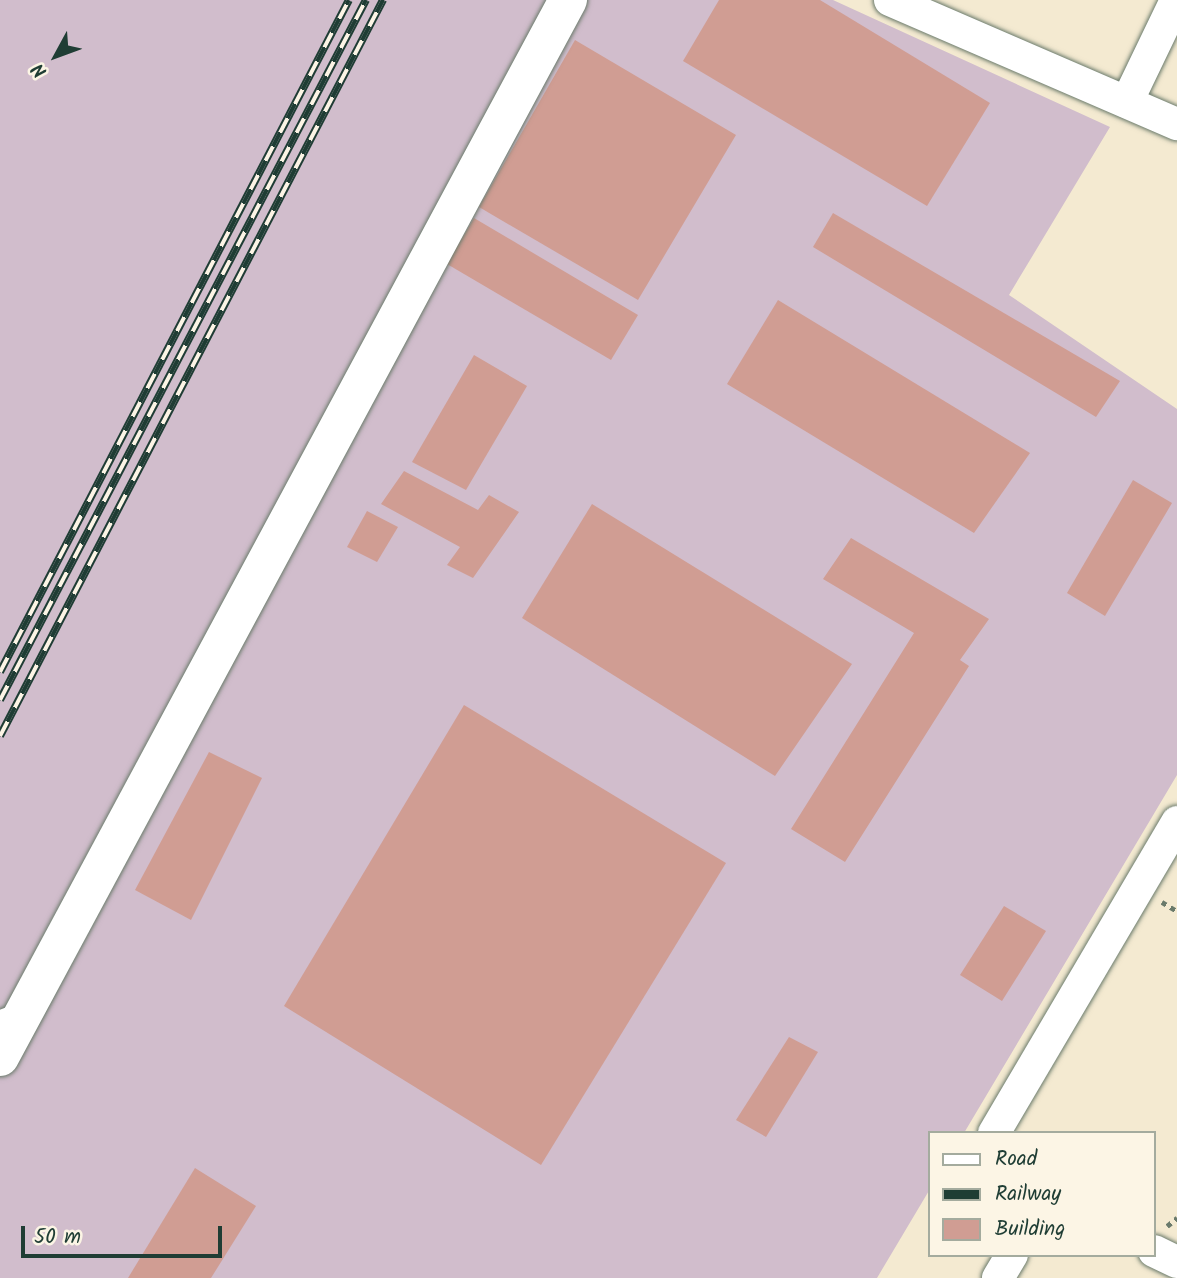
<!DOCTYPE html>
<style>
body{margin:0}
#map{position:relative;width:1177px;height:1278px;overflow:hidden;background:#f4ead1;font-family:Kalam,sans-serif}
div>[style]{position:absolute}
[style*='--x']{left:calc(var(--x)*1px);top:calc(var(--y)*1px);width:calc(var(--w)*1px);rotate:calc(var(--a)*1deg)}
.industrial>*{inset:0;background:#d1bdcc}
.building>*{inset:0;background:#d09d93}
.path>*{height:4.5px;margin-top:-2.25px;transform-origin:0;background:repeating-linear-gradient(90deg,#6a7a6b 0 5px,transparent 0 10px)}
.roads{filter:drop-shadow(0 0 2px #6a7a6b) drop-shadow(0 0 2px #6a7a6b)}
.street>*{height:32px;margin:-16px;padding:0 16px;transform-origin:16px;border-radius:16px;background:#fff}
.secondary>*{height:38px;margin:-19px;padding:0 19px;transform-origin:19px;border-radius:19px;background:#fff}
.primary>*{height:38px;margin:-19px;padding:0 19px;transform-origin:19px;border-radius:19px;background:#fff}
.rail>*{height:8px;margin-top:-4px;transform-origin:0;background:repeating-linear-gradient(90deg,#fcf5e5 0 16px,#1f3d34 0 32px);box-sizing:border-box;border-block:2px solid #1f3d34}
span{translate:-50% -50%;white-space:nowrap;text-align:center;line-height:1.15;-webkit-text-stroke:7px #fcf5e5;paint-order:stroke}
.legend{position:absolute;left:928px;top:1131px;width:228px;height:126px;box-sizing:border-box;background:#fcf5e5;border:2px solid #a4ab9e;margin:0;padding:9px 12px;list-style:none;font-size:21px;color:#1f3d34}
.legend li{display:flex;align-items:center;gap:14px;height:35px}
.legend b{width:35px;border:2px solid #a4ab9e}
.north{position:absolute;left:21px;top:21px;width:70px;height:70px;-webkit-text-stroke:5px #fcf5e5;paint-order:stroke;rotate:229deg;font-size:19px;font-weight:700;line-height:28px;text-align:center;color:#1f3d34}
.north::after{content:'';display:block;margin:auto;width:24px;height:32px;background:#1f3d34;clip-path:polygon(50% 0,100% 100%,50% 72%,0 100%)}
.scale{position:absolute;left:21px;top:1226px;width:201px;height:32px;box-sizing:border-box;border:4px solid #1f3d34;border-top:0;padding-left:9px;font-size:21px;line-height:24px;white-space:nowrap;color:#1f3d34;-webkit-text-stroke:5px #fcf5e5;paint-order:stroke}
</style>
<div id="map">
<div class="industrial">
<div style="clip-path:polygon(0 0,833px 0,1110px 127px,1009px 295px,1177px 409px,1177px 775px,964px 1133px,930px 1133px,930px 1189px,877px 1278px,0 1278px)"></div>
</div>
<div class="building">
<div style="clip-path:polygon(719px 0,820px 0,990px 103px,927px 206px,683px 61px)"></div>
<div style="clip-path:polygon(575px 40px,736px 135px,638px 300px,479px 207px)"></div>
<div style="clip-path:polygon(833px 213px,1120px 381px,1096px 417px,813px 247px)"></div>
<div style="clip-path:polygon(474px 218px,638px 315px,611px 360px,447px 264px)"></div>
<div style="clip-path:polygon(778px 300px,1030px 453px,974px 533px,727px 384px)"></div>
<div style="clip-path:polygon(474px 355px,527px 386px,466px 490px,412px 462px)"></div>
<div style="clip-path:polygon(404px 471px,478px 510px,489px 495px,519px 512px,473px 578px,447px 565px,460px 547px,381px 504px)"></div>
<div style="clip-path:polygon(1133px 480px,1172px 503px,1105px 616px,1067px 593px)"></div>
<div style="clip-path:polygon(592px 504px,852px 664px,775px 776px,522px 618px)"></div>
<div style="clip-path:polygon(367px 511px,398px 527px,377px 562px,347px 547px)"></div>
<div style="clip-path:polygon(851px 538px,989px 619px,960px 660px,969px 666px,845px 862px,791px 829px,914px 633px,823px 579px)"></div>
<div style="clip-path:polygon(464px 705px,726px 863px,541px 1165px,284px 1006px)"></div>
<div style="clip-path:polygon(209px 752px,262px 778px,191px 920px,135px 890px)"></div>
<div style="clip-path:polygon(1004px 906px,1046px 931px,1002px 1001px,960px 975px)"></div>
<div style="clip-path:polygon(789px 1037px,818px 1052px,766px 1137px,736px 1120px)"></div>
<div style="clip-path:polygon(195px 1168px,256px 1206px,211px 1278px,128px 1278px)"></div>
</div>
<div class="path">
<div style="--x:1162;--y:902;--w:17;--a:31"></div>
<div style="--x:1167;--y:1226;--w:13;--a:-39"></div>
</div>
<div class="roads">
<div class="street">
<div style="--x:890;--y:0;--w:313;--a:23.4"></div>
<div style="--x:1127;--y:102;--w:113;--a:-64.3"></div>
<div style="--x:994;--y:1133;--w:361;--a:-59.5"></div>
<div style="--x:1154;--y:1251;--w:25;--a:26"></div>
<div style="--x:998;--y:1278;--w:27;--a:-59"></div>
</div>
<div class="secondary">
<div style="--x:0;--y:1057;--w:1200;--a:-61.75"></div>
</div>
<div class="primary">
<div style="--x:0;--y:1030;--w:17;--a:-21"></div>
</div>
</div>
<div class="rail">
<div style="--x:0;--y:672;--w:757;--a:-62.56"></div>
<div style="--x:0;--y:700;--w:790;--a:-62.4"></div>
<div style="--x:0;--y:736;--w:830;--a:-62.51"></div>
</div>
<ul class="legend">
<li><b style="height:9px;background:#fff"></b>Road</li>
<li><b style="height:9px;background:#1f3d34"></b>Railway</li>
<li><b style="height:19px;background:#d09d93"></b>Building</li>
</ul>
<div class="north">N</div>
<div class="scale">50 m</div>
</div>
